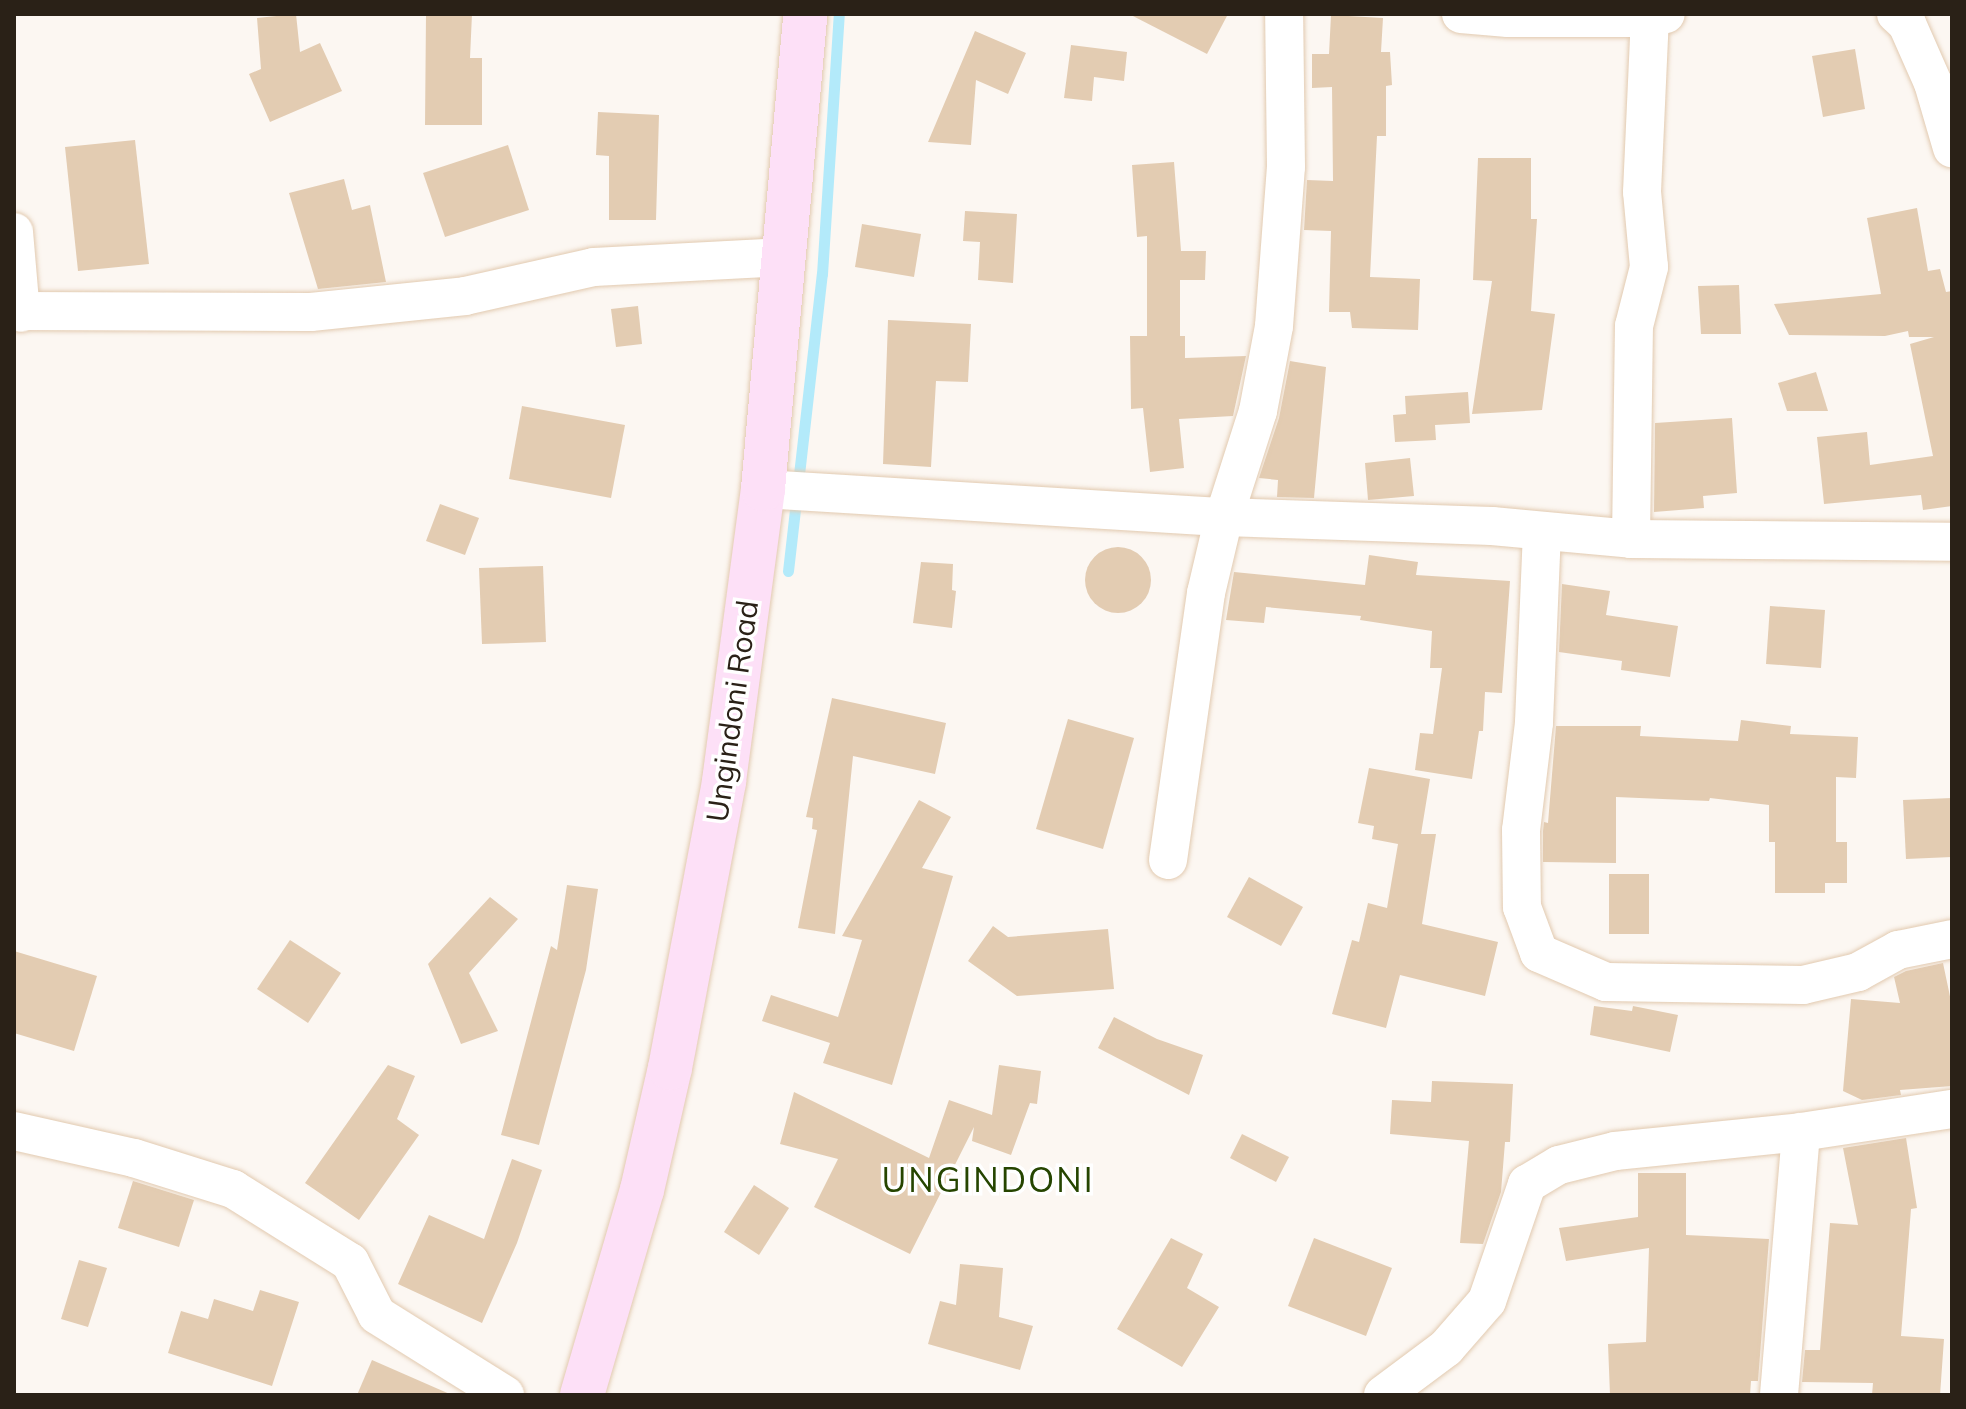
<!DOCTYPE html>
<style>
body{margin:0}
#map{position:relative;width:1966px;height:1409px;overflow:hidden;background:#fcf7f2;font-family:Mulish,sans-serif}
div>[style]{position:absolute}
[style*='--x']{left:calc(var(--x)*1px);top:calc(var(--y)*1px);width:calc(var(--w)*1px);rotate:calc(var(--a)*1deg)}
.stream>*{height:11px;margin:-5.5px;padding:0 5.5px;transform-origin:5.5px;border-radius:5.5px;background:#b3eafa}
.building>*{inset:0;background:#e3ccb2}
.round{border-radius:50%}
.roads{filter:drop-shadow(0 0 2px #e2cab0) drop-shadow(0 0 2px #e2cab0)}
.minor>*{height:38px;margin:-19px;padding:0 19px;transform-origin:19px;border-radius:19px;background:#fff}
.secondary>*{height:44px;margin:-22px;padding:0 22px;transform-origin:22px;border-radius:22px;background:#fde0f7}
span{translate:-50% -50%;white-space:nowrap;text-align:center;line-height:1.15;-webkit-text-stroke:7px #fff;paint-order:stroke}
.street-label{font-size:30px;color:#2a2117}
.quarter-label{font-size:34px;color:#264500;letter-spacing:2px}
.frame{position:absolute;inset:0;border:16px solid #2a2117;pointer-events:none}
</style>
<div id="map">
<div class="stream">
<div style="--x:788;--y:571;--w:299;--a:-83.5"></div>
<div style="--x:822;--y:274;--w:261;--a:-86.3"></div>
</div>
<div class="building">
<div style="clip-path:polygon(296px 14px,300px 52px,320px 43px,342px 91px,270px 122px,249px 74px,261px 69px,257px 18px)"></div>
<div style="clip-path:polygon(426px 14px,472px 14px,470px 58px,482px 58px,482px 125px,425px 125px)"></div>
<div style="clip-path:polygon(1129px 14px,1228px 14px,1207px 54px)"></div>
<div style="clip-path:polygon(1331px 15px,1383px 18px,1381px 52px,1390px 52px,1392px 85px,1386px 86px,1386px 136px,1377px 136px,1370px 277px,1420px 279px,1418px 330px,1352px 328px,1350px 312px,1329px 312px,1331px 231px,1304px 230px,1307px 180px,1333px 181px,1332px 87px,1312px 88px,1312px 54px,1329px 54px)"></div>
<div style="clip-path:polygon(975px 31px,1026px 53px,1008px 94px,976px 80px,971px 145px,928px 142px)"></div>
<div style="clip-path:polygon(1071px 45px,1127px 52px,1124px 81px,1094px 77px,1092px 101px,1064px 98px)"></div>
<div style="clip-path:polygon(1855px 49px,1865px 109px,1823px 117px,1812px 56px)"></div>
<div style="clip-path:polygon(598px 112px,659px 115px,656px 220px,609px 220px,609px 156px,596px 155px)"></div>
<div style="clip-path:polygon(135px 140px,149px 264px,78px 271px,65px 147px)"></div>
<div style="clip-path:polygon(508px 145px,529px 210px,445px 237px,423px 173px)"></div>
<div style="clip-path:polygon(1478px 158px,1531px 158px,1531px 219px,1537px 219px,1531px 311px,1555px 314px,1542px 410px,1472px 414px,1492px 281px,1473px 280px)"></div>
<div style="clip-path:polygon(1174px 162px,1181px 251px,1206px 251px,1205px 280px,1180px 280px,1180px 336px,1185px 336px,1185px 358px,1246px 356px,1233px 416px,1179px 419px,1184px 468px,1150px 472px,1143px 408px,1131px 409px,1130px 336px,1147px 336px,1147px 236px,1137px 237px,1132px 165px)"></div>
<div style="clip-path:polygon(344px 179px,352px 210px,370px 205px,386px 282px,318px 289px,289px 193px)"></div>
<div style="clip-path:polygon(1917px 208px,1928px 271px,1940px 269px,1946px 292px,1952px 291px,1952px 506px,1923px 510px,1921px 495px,1824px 504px,1817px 437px,1867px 432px,1870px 465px,1933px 456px,1910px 344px,1934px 337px,1909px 337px,1908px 331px,1885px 336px,1789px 335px,1774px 304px,1881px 294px,1867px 218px)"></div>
<div style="clip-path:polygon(965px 211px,1017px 214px,1013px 283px,978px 280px,980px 242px,963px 241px)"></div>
<div style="clip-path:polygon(862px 224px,921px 234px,914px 277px,855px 267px)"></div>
<div style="clip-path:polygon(1739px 285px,1741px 334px,1701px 334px,1698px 286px)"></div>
<div style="clip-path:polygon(638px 306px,642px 344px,616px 347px,611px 309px)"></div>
<div style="clip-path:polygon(888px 320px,971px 324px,968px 382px,936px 381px,931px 467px,883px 464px)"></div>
<div style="clip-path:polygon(1290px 361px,1326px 367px,1314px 498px,1277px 497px,1278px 480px,1259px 478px,1279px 418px)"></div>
<div style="clip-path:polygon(1816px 372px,1828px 411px,1787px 411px,1778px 383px)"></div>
<div style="clip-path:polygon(1468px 392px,1470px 423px,1435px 425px,1436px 440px,1395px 442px,1393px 415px,1406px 414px,1405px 396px)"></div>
<div style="clip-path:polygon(522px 406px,625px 425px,611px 498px,509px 479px)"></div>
<div style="clip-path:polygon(1732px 418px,1737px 493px,1703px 496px,1704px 508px,1654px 512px,1655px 423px)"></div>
<div style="clip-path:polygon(1410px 458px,1414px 496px,1368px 500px,1365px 463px)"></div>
<div style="clip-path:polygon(440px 504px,479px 518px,465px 555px,426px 541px)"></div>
<div class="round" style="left:1085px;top:547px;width:66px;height:66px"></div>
<div style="clip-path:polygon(1369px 555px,1418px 562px,1416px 575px,1510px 581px,1502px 693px,1485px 692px,1483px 731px,1479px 731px,1472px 779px,1415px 770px,1420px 733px,1433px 734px,1442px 668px,1430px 668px,1432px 631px,1360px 620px,1361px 616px,1266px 607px,1264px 623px,1226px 620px,1234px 572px,1365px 585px)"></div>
<div style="clip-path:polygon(921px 562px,953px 564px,952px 590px,956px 591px,952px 628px,913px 623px)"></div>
<div style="clip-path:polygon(543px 566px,546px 642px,482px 644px,479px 568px)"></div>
<div style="clip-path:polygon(1562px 584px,1610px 591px,1606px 615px,1678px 626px,1670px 677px,1621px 670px,1622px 661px,1559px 652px)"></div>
<div style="clip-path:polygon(1770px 606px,1825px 610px,1821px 668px,1766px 664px)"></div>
<div style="clip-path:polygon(832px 698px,946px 723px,935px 774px,853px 756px,835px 934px,798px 928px,817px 830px,812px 829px,813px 818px,806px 817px)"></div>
<div style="clip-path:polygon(1068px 719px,1134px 738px,1103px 849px,1036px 829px)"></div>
<div style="clip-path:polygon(1741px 720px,1791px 726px,1790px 734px,1858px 737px,1856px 778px,1836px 777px,1836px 842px,1847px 842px,1847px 883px,1825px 883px,1825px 893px,1775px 893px,1775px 842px,1769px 842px,1769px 805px,1710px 798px,1709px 801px,1616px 797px,1616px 863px,1543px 862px,1543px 831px,1544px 822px,1548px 823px,1556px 726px,1641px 726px,1640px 736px,1738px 741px)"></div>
<div style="clip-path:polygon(1369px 768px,1430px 779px,1421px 834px,1436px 834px,1422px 924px,1498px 942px,1485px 996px,1400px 975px,1386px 1028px,1332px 1014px,1352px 940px,1359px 942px,1368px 903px,1387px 908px,1398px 844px,1372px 839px,1374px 826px,1358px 823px)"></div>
<div style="clip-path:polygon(1952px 798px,1952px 857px,1906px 859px,1903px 800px)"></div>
<div style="clip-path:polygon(919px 800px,951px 817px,922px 868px,953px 876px,892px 1085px,823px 1063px,830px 1043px,762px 1021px,771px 995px,838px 1017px,862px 940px,842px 936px)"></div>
<div style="clip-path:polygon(1609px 874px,1649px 874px,1649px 934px,1609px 934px)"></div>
<div style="clip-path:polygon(1249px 877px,1303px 907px,1281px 946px,1227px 917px)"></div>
<div style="clip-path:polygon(567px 885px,598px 889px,586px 970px,539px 1145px,501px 1135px,551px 946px,557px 950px)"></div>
<div style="clip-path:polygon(490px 897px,518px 919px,469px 973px,498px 1031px,461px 1044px,428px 964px)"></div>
<div style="clip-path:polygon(993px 926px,1008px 937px,1108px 929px,1114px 989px,1017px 996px,968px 961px)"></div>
<div style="clip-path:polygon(290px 940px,341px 973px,308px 1023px,257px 989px)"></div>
<div style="clip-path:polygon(14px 951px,97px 976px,74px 1051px,14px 1033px)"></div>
<div style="clip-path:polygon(1943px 963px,1952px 1006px,1952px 1086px,1900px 1090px,1901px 1095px,1862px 1100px,1843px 1091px,1851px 999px,1900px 1003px,1894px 977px,1906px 971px)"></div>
<div style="clip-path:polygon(1594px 1006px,1632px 1011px,1633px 1006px,1678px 1015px,1670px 1052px,1590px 1035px)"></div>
<div style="clip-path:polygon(1114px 1017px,1157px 1039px,1203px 1055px,1189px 1095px,1098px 1048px)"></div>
<div style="clip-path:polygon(388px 1065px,415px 1076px,397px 1119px,419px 1135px,359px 1220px,305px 1183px)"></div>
<div style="clip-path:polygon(999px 1065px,1041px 1071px,1037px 1104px,1030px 1103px,1011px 1155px,972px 1141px,974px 1127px,910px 1254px,814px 1207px,838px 1159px,780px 1144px,794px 1092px,929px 1158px,949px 1100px,992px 1115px)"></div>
<div style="clip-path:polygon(1432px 1081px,1513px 1084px,1510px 1142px,1505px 1142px,1501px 1192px,1483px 1244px,1460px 1243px,1469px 1141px,1390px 1134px,1392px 1100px,1431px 1102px)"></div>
<div style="clip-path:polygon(1242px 1134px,1289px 1157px,1276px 1182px,1230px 1158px)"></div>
<div style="clip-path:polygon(1906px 1138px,1917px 1208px,1911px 1209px,1901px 1336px,1944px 1339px,1940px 1395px,1872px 1395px,1873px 1383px,1802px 1382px,1805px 1350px,1820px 1350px,1830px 1223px,1858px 1225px,1843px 1148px)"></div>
<div style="clip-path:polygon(512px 1159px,542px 1170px,517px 1243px,482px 1323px,398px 1284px,429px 1215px,484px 1239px)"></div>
<div style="clip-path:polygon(1638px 1173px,1686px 1173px,1686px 1235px,1769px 1239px,1758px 1381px,1751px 1381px,1750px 1395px,1610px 1395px,1608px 1344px,1646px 1342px,1649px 1248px,1566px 1261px,1559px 1228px,1638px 1217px)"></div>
<div style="clip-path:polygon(133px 1181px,194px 1200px,179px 1247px,118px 1228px)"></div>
<div style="clip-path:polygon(754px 1185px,789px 1208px,759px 1255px,724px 1232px)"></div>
<div style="clip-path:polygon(1171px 1238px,1203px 1254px,1187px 1288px,1219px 1307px,1182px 1367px,1117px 1329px)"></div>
<div style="clip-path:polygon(1314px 1238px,1392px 1268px,1366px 1336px,1288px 1306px)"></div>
<div style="clip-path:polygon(79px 1260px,107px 1268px,88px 1327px,61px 1319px)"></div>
<div style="clip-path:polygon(960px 1264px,1003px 1268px,999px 1317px,1033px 1326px,1020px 1370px,928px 1344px,940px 1301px,956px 1305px)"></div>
<div style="clip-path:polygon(260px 1290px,299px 1302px,272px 1386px,168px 1353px,181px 1311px,208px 1319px,214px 1299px,253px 1311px)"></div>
<div style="clip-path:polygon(372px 1360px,452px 1395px,357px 1395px)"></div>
</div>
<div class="roads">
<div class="minor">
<div style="--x:1461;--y:14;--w:47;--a:4.9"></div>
<div style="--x:1508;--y:18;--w:130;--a:0"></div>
<div style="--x:1638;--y:18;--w:28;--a:-8"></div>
<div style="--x:1896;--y:14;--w:15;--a:42"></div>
<div style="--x:1907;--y:24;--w:64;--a:66.2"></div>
<div style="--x:1933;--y:83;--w:68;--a:73.7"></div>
<div style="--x:14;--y:232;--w:81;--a:85.1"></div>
<div style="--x:14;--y:311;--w:297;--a:0.2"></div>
<div style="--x:311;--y:312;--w:155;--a:-5.9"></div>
<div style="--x:465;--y:296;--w:132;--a:-12.7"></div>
<div style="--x:594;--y:267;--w:191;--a:-3"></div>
<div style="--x:763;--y:489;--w:462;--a:3.5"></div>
<div style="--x:1224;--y:517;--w:268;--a:1.9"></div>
<div style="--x:1492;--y:526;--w:140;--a:5.3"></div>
<div style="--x:1631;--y:539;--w:321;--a:0.5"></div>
<div style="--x:1542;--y:531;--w:192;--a:92.4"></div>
<div style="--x:1534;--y:723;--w:108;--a:96.9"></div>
<div style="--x:1521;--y:830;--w:77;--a:89.3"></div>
<div style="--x:1522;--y:907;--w:49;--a:69.7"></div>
<div style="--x:1539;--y:953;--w:73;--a:23.4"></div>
<div style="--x:1606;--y:982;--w:197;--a:0.9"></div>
<div style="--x:1803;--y:985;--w:57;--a:-13.3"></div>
<div style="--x:1858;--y:972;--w:46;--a:-28.8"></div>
<div style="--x:1898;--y:950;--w:55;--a:-11.5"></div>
<div style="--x:1631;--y:539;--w:213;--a:-89.2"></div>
<div style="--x:1634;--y:326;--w:61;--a:-75.7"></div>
<div style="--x:1649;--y:267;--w:75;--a:-95.3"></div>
<div style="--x:1642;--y:192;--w:176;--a:-87.4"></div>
<div style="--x:1168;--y:860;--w:270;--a:-81.9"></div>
<div style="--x:1206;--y:593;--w:78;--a:-76.7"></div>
<div style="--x:1224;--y:517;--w:111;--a:-72.2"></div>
<div style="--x:1258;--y:411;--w:86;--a:-79.3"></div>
<div style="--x:1274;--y:326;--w:159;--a:-85.7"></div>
<div style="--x:1286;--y:167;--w:153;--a:-90.7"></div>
<div style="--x:14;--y:1131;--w:123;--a:12.7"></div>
<div style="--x:134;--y:1158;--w:104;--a:17.4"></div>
<div style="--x:233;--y:1189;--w:138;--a:32"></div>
<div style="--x:350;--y:1262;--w:59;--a:63"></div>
<div style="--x:377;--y:1315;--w:151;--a:32"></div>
<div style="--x:1383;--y:1395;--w:79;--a:-36.7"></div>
<div style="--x:1446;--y:1348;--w:62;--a:-48.9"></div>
<div style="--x:1487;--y:1301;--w:124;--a:-71.1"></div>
<div style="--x:1527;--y:1184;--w:37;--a:-31"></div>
<div style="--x:1559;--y:1165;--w:58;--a:-14"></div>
<div style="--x:1615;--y:1151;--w:187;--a:-5.8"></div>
<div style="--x:1801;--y:1132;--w:153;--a:-8.7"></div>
<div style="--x:1779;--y:1395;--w:264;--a:-85.2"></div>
</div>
<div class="secondary">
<div style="--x:582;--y:1395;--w:214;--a:-73.7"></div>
<div style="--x:642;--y:1190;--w:125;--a:-77.1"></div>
<div style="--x:670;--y:1068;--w:292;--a:-79.3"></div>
<div style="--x:724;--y:781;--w:295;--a:-82.4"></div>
<div style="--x:763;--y:489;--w:477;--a:-84.9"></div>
</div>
</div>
<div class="street-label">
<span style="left:732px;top:711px;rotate:-82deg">Ungindoni Road</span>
</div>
<div class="quarter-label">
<span style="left:988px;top:1180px">UNGINDONI</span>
</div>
<div class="frame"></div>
</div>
